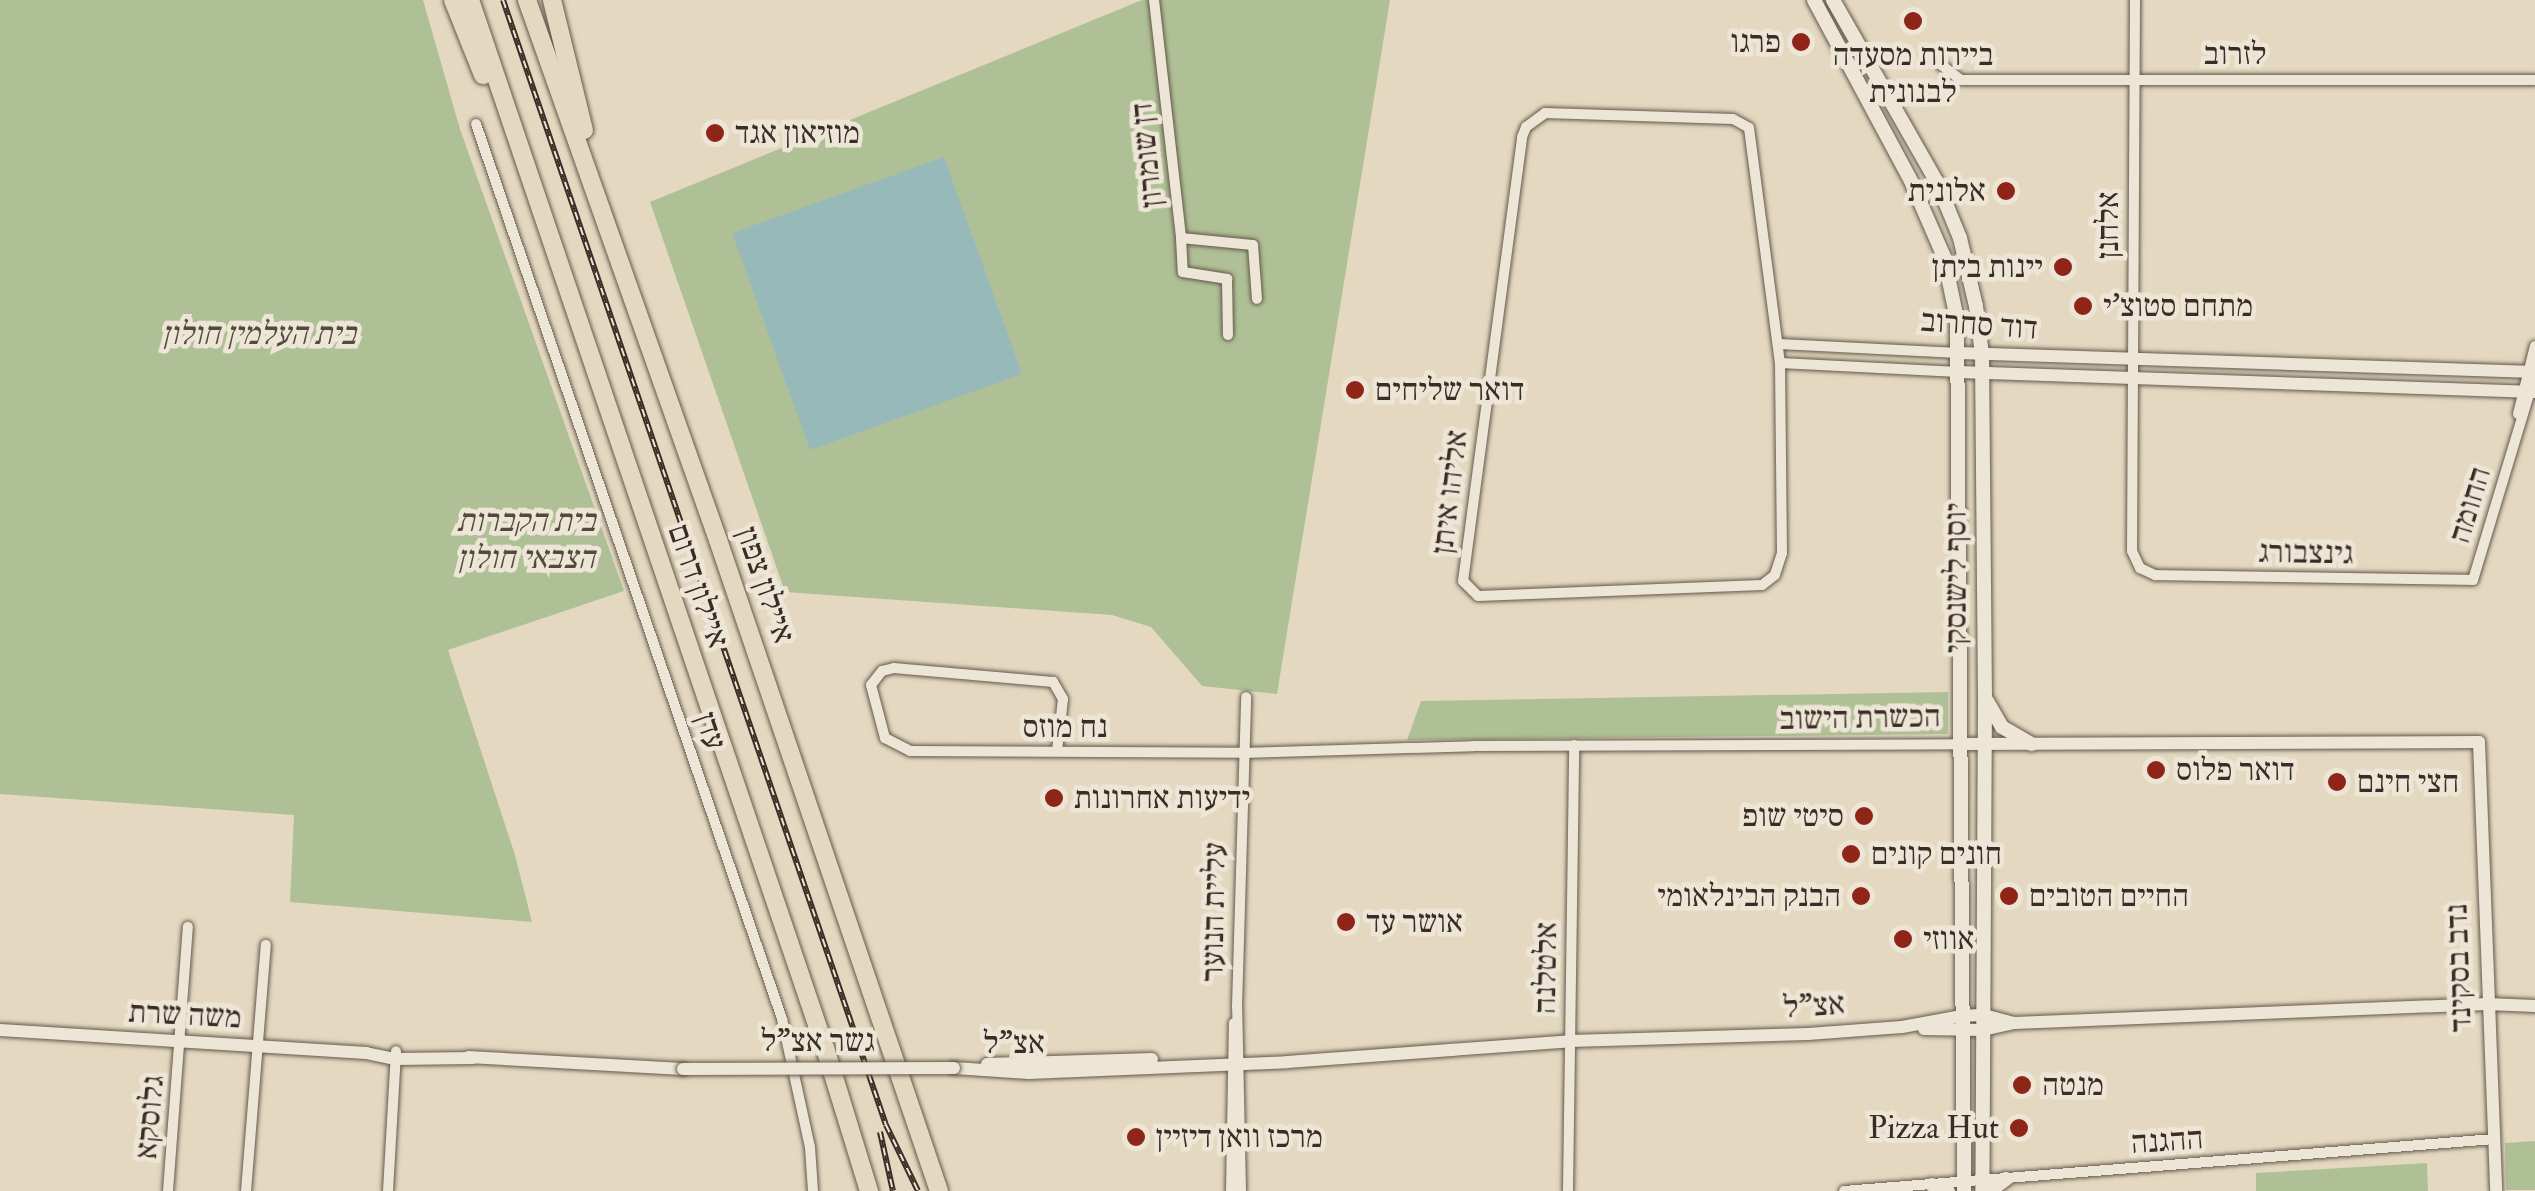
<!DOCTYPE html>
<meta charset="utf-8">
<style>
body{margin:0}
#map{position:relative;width:2535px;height:1191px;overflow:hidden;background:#e4d9c0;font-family:"IM FELL Double Pica","Frank Ruhl Libre",serif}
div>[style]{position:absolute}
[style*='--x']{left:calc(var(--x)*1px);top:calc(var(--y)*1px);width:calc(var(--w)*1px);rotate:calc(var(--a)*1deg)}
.green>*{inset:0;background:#b0c096}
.water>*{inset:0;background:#98b9ba}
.roads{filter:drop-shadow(0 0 2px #64584c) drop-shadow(0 0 2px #64584c)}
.minor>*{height:10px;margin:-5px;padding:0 5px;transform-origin:5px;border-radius:5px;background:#ede6d6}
.tertiary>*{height:12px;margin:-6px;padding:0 6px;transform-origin:6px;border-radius:6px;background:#ede6d6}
.secondary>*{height:14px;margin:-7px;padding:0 7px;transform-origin:7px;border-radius:7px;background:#ede6d6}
.motorway>*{height:18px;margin:-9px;padding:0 9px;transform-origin:9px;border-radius:9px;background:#e4d9c0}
.rail>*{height:6px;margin-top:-3px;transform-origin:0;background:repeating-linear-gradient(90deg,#ede6d6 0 8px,#3a2d26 0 16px);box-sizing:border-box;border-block:2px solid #3a2d26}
.bridges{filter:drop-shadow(0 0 2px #64584c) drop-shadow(0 0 2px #64584c)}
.tertiary-bridge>*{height:12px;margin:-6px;padding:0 6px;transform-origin:6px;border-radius:6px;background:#ede6d6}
.dots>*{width:28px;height:28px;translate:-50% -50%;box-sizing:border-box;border:5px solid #ede6d6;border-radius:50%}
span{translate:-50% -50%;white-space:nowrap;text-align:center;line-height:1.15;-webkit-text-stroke:9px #ede6d6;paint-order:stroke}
.poi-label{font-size:32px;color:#3a2d26}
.right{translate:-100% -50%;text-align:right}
.left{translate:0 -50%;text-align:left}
.street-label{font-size:32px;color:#3a2d26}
.park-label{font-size:32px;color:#524a3c;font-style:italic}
</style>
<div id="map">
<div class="green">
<div style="clip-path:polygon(0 0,423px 0,460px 129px,624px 591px,448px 650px,515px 855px,532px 922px,290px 902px,294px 815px,0 794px)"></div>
<div style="clip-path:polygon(1142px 0,1390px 0,1277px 694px,1202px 686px,1151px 627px,1112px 615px,785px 592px,650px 202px)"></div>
<div style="clip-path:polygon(1948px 692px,1948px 734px,1407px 740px,1421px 701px)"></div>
<div style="clip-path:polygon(2535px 1141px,2535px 1190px,2506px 1190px,2505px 1143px)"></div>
<div style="clip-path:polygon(2427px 1163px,2428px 1191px,2256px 1191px,2256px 1173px)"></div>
</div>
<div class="water">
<div style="clip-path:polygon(944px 157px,1022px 374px,810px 450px,732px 233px)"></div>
</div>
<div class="roads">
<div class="minor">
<div style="--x:1154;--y:0;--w:240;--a:83.5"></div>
<div style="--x:1181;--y:238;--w:72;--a:5.6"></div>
<div style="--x:1253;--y:245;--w:54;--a:85.8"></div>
<div style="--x:2135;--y:0;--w:551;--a:90.31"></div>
<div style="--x:2132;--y:551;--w:19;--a:65"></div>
<div style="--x:2140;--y:568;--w:17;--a:25"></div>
<div style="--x:2155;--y:575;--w:318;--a:0.9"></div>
<div style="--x:2473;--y:580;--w:214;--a:-73.2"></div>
<div style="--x:1940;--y:64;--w:26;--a:37"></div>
<div style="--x:1961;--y:80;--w:574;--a:0"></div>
<div style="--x:1545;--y:113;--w:188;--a:1.8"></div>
<div style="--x:1733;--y:119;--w:18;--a:29"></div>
<div style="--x:1749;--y:128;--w:237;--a:82.5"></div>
<div style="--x:1780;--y:363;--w:190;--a:89.4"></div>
<div style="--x:1782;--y:553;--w:23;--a:108"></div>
<div style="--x:1775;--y:575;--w:16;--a:142"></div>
<div style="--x:1762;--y:585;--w:284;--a:177.8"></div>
<div style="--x:1478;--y:596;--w:21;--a:-135"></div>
<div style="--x:1463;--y:581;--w:448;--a:-82.4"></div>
<div style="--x:1522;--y:137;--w:11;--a:-68"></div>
<div style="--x:1526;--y:127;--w:24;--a:-36"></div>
<div style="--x:476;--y:124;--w:946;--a:71.12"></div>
<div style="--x:782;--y:1019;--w:131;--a:77.7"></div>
<div style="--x:810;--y:1147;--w:44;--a:86.1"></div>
<div style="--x:1181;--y:238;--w:34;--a:87"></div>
<div style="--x:1183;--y:272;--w:45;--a:9"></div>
<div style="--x:1227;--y:279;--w:56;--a:89"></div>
<div style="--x:1779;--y:344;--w:180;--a:2.9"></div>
<div style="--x:1780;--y:363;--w:179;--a:2.9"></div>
<div style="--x:2518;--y:414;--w:70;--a:-76"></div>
<div style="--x:1057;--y:751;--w:52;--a:-83.4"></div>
<div style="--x:1063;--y:699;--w:20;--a:-120"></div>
<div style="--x:1053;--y:682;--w:160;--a:-175"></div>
<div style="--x:894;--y:668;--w:12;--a:166"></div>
<div style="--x:882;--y:671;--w:18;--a:128"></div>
<div style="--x:871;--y:685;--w:55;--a:75.2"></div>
<div style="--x:885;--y:738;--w:28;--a:27"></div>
<div style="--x:910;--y:751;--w:332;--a:0.3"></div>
<div style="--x:1242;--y:753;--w:231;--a:-1.7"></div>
<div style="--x:1473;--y:746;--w:487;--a:-0.2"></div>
<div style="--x:168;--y:1191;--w:265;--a:-85.7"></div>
<div style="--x:246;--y:1191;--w:247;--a:-85.4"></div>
<div style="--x:388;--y:1191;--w:140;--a:-86.7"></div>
<div style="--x:1231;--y:1191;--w:168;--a:-89"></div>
<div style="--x:1241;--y:1191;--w:184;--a:-91.2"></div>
<div style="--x:1237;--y:1007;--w:310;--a:-88.3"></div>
<div style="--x:1568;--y:1191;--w:446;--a:-89.2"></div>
<div style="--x:1844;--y:1191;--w:652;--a:-4.57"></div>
</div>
<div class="tertiary">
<div style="--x:1959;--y:353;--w:576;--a:1.89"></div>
<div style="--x:1959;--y:372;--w:576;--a:1.99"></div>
<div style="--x:1960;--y:744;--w:519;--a:-0.22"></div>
<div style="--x:2479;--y:742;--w:449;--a:87.8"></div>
<div style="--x:1924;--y:1029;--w:59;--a:1"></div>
<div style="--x:1983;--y:1030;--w:32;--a:-13"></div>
<div style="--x:2014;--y:1023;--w:473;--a:-2.3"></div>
<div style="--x:2487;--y:1004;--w:48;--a:2.4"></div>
<div style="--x:0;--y:1030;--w:367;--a:3.6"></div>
<div style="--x:366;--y:1053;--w:30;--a:12"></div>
<div style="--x:395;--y:1059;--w:78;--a:-0.7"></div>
<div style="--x:468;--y:1057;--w:215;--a:3.2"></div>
<div style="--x:987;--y:1064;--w:165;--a:-1.7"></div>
<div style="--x:954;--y:1068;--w:75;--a:3.8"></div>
<div style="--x:1029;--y:1073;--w:258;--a:-2.4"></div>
<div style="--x:1287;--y:1062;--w:284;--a:-4.2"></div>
<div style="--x:1570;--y:1041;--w:238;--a:-1.7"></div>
<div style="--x:1808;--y:1034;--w:94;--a:-4.3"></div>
<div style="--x:1902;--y:1027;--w:61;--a:-10.4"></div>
<div style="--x:1962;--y:1016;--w:22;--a:-3"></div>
<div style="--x:1984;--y:1015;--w:31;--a:15"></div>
</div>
<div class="secondary">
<div style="--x:1814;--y:0;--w:205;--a:61.8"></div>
<div style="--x:1911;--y:181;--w:83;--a:66.5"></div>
<div style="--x:1944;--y:257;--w:63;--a:78.2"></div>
<div style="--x:1957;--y:319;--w:872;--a:89.54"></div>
<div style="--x:1833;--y:0;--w:210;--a:60.3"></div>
<div style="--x:1937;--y:182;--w:61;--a:67.7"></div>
<div style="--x:1960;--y:238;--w:70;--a:76.8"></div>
<div style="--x:1976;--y:306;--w:49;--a:83"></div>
<div style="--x:1982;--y:355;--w:341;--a:89.5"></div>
<div style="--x:1985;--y:696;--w:495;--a:90.3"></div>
<div style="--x:1987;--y:701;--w:30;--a:60"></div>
<div style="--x:2002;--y:727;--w:34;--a:30"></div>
<div style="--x:1932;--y:1185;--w:17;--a:21"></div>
<div style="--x:1990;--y:1191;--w:20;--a:-37"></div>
</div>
<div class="motorway">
<div style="--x:453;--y:0;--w:81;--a:68.2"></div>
<div style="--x:470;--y:0;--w:1106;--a:71.29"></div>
<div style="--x:825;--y:1048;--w:150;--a:72.9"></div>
<div style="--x:527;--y:0;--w:573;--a:70.52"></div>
<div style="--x:718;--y:540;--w:687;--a:71.25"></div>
<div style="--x:552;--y:0;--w:134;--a:76.2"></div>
</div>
</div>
<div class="rail">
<div style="--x:503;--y:0;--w:1188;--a:71.2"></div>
<div style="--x:886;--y:1125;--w:73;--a:64.1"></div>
<div style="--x:880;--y:1132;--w:60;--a:77.6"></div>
</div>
<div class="bridges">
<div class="tertiary-bridge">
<div style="--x:683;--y:1069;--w:271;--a:-0.2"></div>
</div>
</div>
<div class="dots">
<div style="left:1913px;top:21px;background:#8f2418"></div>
<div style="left:1801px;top:42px;background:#8f2418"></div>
<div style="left:715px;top:133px;background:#8f2418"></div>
<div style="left:2006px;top:191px;background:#8f2418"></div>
<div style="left:2063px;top:267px;background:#8f2418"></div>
<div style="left:2083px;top:306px;background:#8f2418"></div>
<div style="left:1355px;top:390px;background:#8f2418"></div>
<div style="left:2156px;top:770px;background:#8f2418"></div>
<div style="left:2337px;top:782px;background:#8f2418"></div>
<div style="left:1054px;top:798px;background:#8f2418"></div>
<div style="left:1864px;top:816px;background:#8f2418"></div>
<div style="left:1851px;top:854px;background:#8f2418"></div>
<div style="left:1861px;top:896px;background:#8f2418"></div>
<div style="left:2009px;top:896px;background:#8f2418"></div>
<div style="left:1346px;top:922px;background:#8f2418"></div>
<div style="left:1903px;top:939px;background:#8f2418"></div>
<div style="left:2022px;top:1085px;background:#8f2418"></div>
<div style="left:2019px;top:1128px;background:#8f2418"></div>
<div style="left:1136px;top:1137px;background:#8f2418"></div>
</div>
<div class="poi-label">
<span class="right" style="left:1781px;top:42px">פרגו</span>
<span style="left:1913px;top:74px">ביירות מסעדה<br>לבנונית</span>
<span class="left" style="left:735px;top:133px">מוזיאון אגד</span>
<span class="right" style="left:1986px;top:191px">אלונית</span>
<span class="right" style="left:2043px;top:267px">יינות ביתן</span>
<span class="left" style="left:2103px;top:306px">מתחם סטוצ'י</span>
<span class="left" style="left:1375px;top:390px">דואר שליחים</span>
<span class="left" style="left:2176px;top:770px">דואר פלוס</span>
<span class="left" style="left:2357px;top:782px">חצי חינם</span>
<span class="left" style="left:1074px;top:798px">ידיעות אחרונות</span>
<span class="right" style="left:1844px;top:816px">סיטי שופ</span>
<span class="left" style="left:1871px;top:854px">חונים קונים</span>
<span class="right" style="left:1841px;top:896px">הבנק הבינלאומי</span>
<span class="left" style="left:2029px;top:896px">החיים הטובים</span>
<span class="left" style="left:1366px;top:922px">אושר עד</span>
<span class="left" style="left:1923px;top:939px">אווזי</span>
<span class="left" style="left:2042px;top:1085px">מנטה</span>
<span class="right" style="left:1999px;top:1128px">Pizza Hut</span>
<span class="left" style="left:1156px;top:1137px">מרכז וואן דיזיין</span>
</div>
<div class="street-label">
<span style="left:2235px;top:54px">לזרוב</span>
<span style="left:1147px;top:155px;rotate:-96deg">דן שומרון</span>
<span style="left:2108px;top:225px;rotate:-90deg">אלחנן</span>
<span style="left:1979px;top:325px;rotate:4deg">דוד סחרוב</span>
<span style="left:1450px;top:492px;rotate:-83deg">אליהו איתן</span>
<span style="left:2470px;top:505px;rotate:-73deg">החומה</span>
<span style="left:2306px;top:553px;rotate:1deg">גינצבורג</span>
<span style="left:1956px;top:578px;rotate:-90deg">יוסף לישנסקי</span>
<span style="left:765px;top:585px;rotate:71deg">איילון צפון</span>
<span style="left:698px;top:586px;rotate:71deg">איילון דרום</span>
<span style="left:1860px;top:718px;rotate:-1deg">הכשרת הישוב</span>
<span style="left:1065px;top:727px">נח מוזס</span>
<span style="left:710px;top:731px;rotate:71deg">עדן</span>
<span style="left:1214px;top:912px;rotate:-89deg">עליית הנוער</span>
<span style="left:1546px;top:968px;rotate:-89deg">אלטלנה</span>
<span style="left:2459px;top:968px;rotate:-92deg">נדב בסקינד</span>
<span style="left:1814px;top:1006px;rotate:-4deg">אצ"ל</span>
<span style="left:185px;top:1015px;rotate:3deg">משה שרת</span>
<span style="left:818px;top:1041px">גשר אצ"ל</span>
<span style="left:1014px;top:1043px">אצ"ל</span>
<span style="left:150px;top:1117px;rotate:-85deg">גלוסקא</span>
<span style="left:2167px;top:1141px;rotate:-4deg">ההגנה</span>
</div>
<div class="park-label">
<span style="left:259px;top:334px">בית העלמין חולון</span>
<span style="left:526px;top:540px">בית הקברות<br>הצבאי חולון</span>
</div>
</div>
